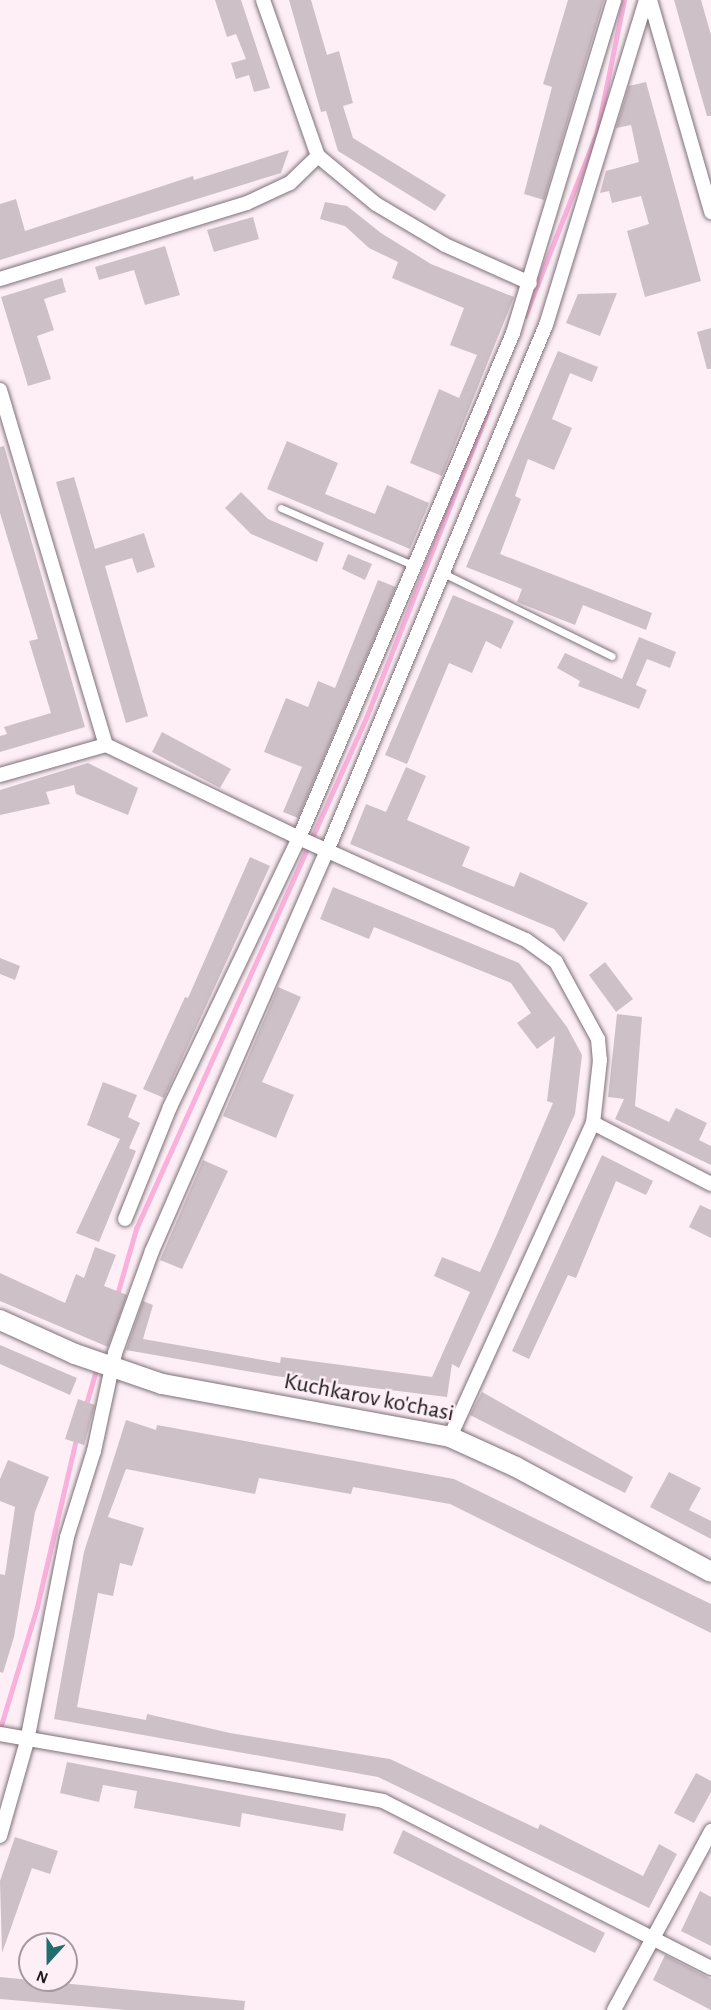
<!DOCTYPE html>
<style>
body{margin:0}
#map{position:relative;width:711px;height:2010px;overflow:hidden;background:#feeff7;font-family:"Alegreya Sans",sans-serif}
div>[style]{position:absolute}
[style*='--x']{left:calc(var(--x)*1px);top:calc(var(--y)*1px);width:calc(var(--w)*1px);rotate:calc(var(--a)*1deg)}
.stream>*{height:4.5px;margin:-2.25px;padding:0 2.25px;transform-origin:2.25px;border-radius:2.25px;background:#f9b1db}
.building>*{inset:0;background:#cec0c7}
.roads{filter:drop-shadow(0 0 2px #7d7077) drop-shadow(0 0 2px #7d7077)}
.lane>*{height:7px;margin:-3.5px;padding:0 3.5px;transform-origin:3.5px;border-radius:3.5px;background:#fff}
.street>*{height:14px;margin:-7px;padding:0 7px;transform-origin:7px;border-radius:7px;background:#fff}
.secondary>*{height:20px;margin:-10px;padding:0 10px;transform-origin:10px;border-radius:10px;background:#fff}
span{translate:-50% -50%;white-space:nowrap;text-align:center;line-height:1.15;-webkit-text-stroke:4.5px #feeff7;paint-order:stroke}
.street-label{font-size:24px;color:#1d181b}
.north{position:absolute;left:18px;top:1932px;width:60px;height:60px;box-sizing:border-box;background:#feeff7;border:2px solid #a4999f;border-radius:50%;rotate:201deg;font-size:16px;font-weight:700;line-height:24px;text-align:center;color:#1d181b}
.north::after{content:'';display:block;margin:auto;width:21px;height:27px;background:#226e6c;clip-path:polygon(50% 0,100% 100%,50% 72%,0 100%)}
</style>
<div id="map">
<div class="stream">
<div style="--x:525;--y:316;--w:198;--a:-68.6"></div>
<div style="--x:597;--y:132;--w:135;--a:-78.4"></div>
<div style="--x:117;--y:1295;--w:69;--a:-73.9"></div>
<div style="--x:136;--y:1229;--w:560;--a:-65.77"></div>
<div style="--x:366;--y:718;--w:334;--a:-68.4"></div>
<div style="--x:85;--y:1408;--w:43;--a:-73.7"></div>
<div style="--x:0;--y:1729;--w:127;--a:-73.1"></div>
<div style="--x:37;--y:1607;--w:172;--a:-76.9"></div>
</div>
<div class="building">
<div style="clip-path:polygon(215px 0,241px 0,270px 88px,254px 92px,249px 75px,236px 79px,231px 63px,246px 59px,236px 34px,227px 37px)"></div>
<div style="clip-path:polygon(289px 0,311px 0,327px 55px,339px 51px,353px 103px,343px 106px,353px 138px,446px 195px,435px 211px,338px 151px,326px 111px,321px 112px)"></div>
<div style="clip-path:polygon(568px 0,604px 0,544px 200px,524px 194px,552px 87px,543px 84px)"></div>
<div style="clip-path:polygon(674px 0,701px 0,711px 35px,711px 116px,707px 116px)"></div>
<div style="clip-path:polygon(646px 82px,701px 281px,645px 297px,627px 231px,649px 224px,641px 196px,612px 203px,609px 191px,600px 193px,606px 171px,639px 162px,631px 125px,616px 128px,629px 86px)"></div>
<div style="clip-path:polygon(289px 150px,281px 173px,0 260px,0 204px,16px 199px,25px 231px,193px 176px,194px 180px)"></div>
<div style="clip-path:polygon(325px 202px,347px 206px,381px 233px,431px 264px,514px 297px,442px 476px,410px 463px,439px 389px,459px 398px,477px 355px,450px 345px,464px 308px,392px 278px,398px 262px,369px 248px,345px 226px,320px 219px)"></div>
<div style="clip-path:polygon(253px 217px,259px 239px,214px 252px,207px 230px)"></div>
<div style="clip-path:polygon(165px 246px,180px 295px,145px 305px,134px 270px,99px 280px,95px 267px)"></div>
<div style="clip-path:polygon(62px 278px,66px 292px,44px 299px,54px 330px,37px 336px,51px 379px,28px 386px,1px 297px)"></div>
<div style="clip-path:polygon(617px 293px,600px 336px,566px 323px,578px 294px)"></div>
<div style="clip-path:polygon(711px 328px,711px 369px,707px 369px,697px 332px)"></div>
<div style="clip-path:polygon(558px 351px,598px 367px,592px 382px,570px 373px,552px 419px,572px 428px,554px 470px,528px 459px,515px 496px,521px 499px,500px 554px,652px 613px,646px 630px,583px 605px,575px 625px,517px 602px,522px 589px,466px 567px)"></div>
<div style="clip-path:polygon(287px 441px,338px 463px,325px 494px,375px 514px,387px 485px,429px 503px,410px 549px,267px 489px)"></div>
<div style="clip-path:polygon(4px 446px,85px 727px,0 752px,0 736px,7px 734px,4px 727px,51px 713px,29px 641px,38px 639px,0 513px,0 447px)"></div>
<div style="clip-path:polygon(74px 477px,95px 549px,144px 533px,155px 567px,137px 573px,132px 558px,105px 566px,148px 716px,126px 723px,56px 482px)"></div>
<div style="clip-path:polygon(241px 492px,268px 519px,324px 543px,317px 562px,251px 534px,225px 508px)"></div>
<div style="clip-path:polygon(348px 554px,372px 564px,365px 580px,342px 569px)"></div>
<div style="clip-path:polygon(378px 580px,396px 587px,298px 818px,283px 812px,302px 767px,264px 752px,286px 698px,308px 707px,318px 681px,335px 688px)"></div>
<div style="clip-path:polygon(453px 595px,514px 621px,501px 649px,486px 641px,472px 673px,449px 663px,407px 764px,385px 755px)"></div>
<div style="clip-path:polygon(639px 637px,676px 652px,670px 668px,647px 659px,636px 685px,647px 690px,639px 709px,578px 686px,580px 681px,557px 668px,565px 653px,622px 679px)"></div>
<div style="clip-path:polygon(162px 732px,231px 769px,220px 788px,152px 752px)"></div>
<div style="clip-path:polygon(88px 763px,138px 788px,128px 815px,76px 794px,74px 785px,46px 792px,50px 804px,0 815px,0 790px)"></div>
<div style="clip-path:polygon(406px 767px,426px 776px,407px 820px,470px 847px,462px 866px,514px 887px,520px 872px,588px 903px,564px 942px,554px 929px,350px 844px,366px 804px,386px 812px)"></div>
<div style="clip-path:polygon(250px 857px,270px 866px,164px 1098px,143px 1089px,185px 997px,188px 998px)"></div>
<div style="clip-path:polygon(333px 887px,519px 963px,567px 1027px,582px 1055px,575px 1114px,459px 1368px,452px 1364px,447px 1397px,275px 1376px,126px 1350px,143px 1301px,153px 1305px,143px 1339px,280px 1363px,281px 1357px,432px 1377px,470px 1292px,434px 1276px,442px 1257px,480px 1272px,498px 1232px,553px 1103px,547px 1101px,555px 1036px,537px 1049px,517px 1023px,531px 1013px,511px 983px,374px 927px,369px 939px,320px 919px)"></div>
<div style="clip-path:polygon(0 958px,20px 966px,15px 980px,0 974px)"></div>
<div style="clip-path:polygon(605px 962px,633px 999px,616px 1012px,589px 975px)"></div>
<div style="clip-path:polygon(278px 987px,301px 997px,262px 1082px,294px 1095px,276px 1138px,223px 1116px)"></div>
<div style="clip-path:polygon(617px 1014px,642px 1017px,635px 1106px,669px 1122px,676px 1108px,707px 1123px,699px 1140px,711px 1146px,711px 1165px,615px 1119px,624px 1099px,608px 1097px)"></div>
<div style="clip-path:polygon(103px 1082px,137px 1095px,128px 1117px,140px 1123px,129px 1148px,136px 1151px,99px 1242px,76px 1233px,120px 1139px,87px 1125px)"></div>
<div style="clip-path:polygon(602px 1155px,653px 1181px,646px 1195px,616px 1181px,576px 1278px,568px 1275px,529px 1359px,512px 1351px)"></div>
<div style="clip-path:polygon(203px 1160px,228px 1171px,182px 1269px,160px 1260px)"></div>
<div style="clip-path:polygon(700px 1205px,711px 1210px,711px 1238px,689px 1227px)"></div>
<div style="clip-path:polygon(95px 1247px,116px 1255px,104px 1286px,127px 1295px,108px 1347px,0 1301px,0 1273px,65px 1303px,76px 1274px,84px 1278px)"></div>
<div style="clip-path:polygon(0 1345px,77px 1378px,70px 1395px,0 1364px)"></div>
<div style="clip-path:polygon(482px 1392px,633px 1477px,625px 1493px,470px 1415px)"></div>
<div style="clip-path:polygon(78px 1399px,95px 1405px,84px 1445px,65px 1439px)"></div>
<div style="clip-path:polygon(126px 1420px,156px 1430px,157px 1425px,454px 1479px,711px 1604px,711px 1633px,450px 1504px,353px 1487px,351px 1494px,259px 1478px,255px 1494px,126px 1469px,108px 1517px,144px 1528px,132px 1566px,120px 1563px,113px 1596px,98px 1593px,77px 1707px,146px 1720px,147px 1714px,230px 1733px,390px 1759px,538px 1829px,540px 1824px,643px 1876px,659px 1844px,677px 1854px,649px 1908px,378px 1777px,54px 1719px,84px 1552px)"></div>
<div style="clip-path:polygon(8px 1460px,49px 1477px,35px 1512px,14px 1637px,3px 1673px,0 1672px,0 1574px,5px 1575px,15px 1507px,0 1501px,0 1479px)"></div>
<div style="clip-path:polygon(669px 1472px,701px 1488px,689px 1510px,711px 1521px,711px 1539px,650px 1507px)"></div>
<div style="clip-path:polygon(67px 1762px,346px 1814px,343px 1831px,242px 1813px,240px 1827px,134px 1808px,137px 1791px,103px 1785px,99px 1802px,60px 1793px)"></div>
<div style="clip-path:polygon(696px 1773px,711px 1781px,711px 1792px,694px 1823px,674px 1813px)"></div>
<div style="clip-path:polygon(403px 1830px,605px 1933px,595px 1953px,393px 1853px)"></div>
<div style="clip-path:polygon(15px 1837px,58px 1851px,50px 1874px,32px 1868px,2px 1953px,0 1881px)"></div>
<div style="clip-path:polygon(700px 1891px,711px 1897px,711px 1946px,681px 1931px)"></div>
<div style="clip-path:polygon(665px 1955px,711px 1979px,711px 2010px,653px 1980px)"></div>
<div style="clip-path:polygon(0 1977px,245px 2001px,244px 2010px,126px 2010px,0 1999px)"></div>
</div>
<div class="roads">
<div class="lane">
<div style="--x:281;--y:508;--w:146;--a:23.4"></div>
<div style="--x:443;--y:573;--w:188;--a:26.2"></div>
</div>
<div class="street">
<div style="--x:263;--y:0;--w:165;--a:70.6"></div>
<div style="--x:318;--y:156;--w:75;--a:39.6"></div>
<div style="--x:376;--y:204;--w:80;--a:30.7"></div>
<div style="--x:445;--y:245;--w:93;--a:24.1"></div>
<div style="--x:650;--y:0;--w:221;--a:73.9"></div>
<div style="--x:0;--y:279;--w:258;--a:-17.1"></div>
<div style="--x:247;--y:203;--w:47;--a:-24.9"></div>
<div style="--x:290;--y:183;--w:39;--a:-44"></div>
<div style="--x:0;--y:390;--w:370;--a:73.4"></div>
<div style="--x:0;--y:775;--w:110;--a:-15.8"></div>
<div style="--x:106;--y:745;--w:214;--a:25.7"></div>
<div style="--x:299;--y:838;--w:249;--a:24.2"></div>
<div style="--x:526;--y:940;--w:37;--a:36"></div>
<div style="--x:556;--y:962;--w:88;--a:61.4"></div>
<div style="--x:598;--y:1039;--w:21;--a:85"></div>
<div style="--x:600;--y:1060;--w:63;--a:96.3"></div>
<div style="--x:593;--y:1123;--w:345;--a:114.5"></div>
<div style="--x:593;--y:1123;--w:133;--a:27.3"></div>
<div style="--x:125;--y:1219;--w:121;--a:-68.1"></div>
<div style="--x:170;--y:1107;--w:298;--a:-64.4"></div>
<div style="--x:299;--y:838;--w:548;--a:-67.03"></div>
<div style="--x:513;--y:333;--w:348;--a:-73.1"></div>
<div style="--x:0;--y:1734;--w:389;--a:9.9"></div>
<div style="--x:383;--y:1801;--w:368;--a:27"></div>
<div style="--x:0;--y:1836;--w:99;--a:-74.1"></div>
<div style="--x:27;--y:1741;--w:208;--a:-78.9"></div>
<div style="--x:67;--y:1537;--w:90;--a:-72.6"></div>
<div style="--x:94;--y:1451;--w:100;--a:-77.9"></div>
<div style="--x:115;--y:1353;--w:109;--a:-70.1"></div>
<div style="--x:152;--y:1251;--w:437;--a:-66.4"></div>
<div style="--x:327;--y:851;--w:570;--a:-67.4"></div>
<div style="--x:546;--y:325;--w:340;--a:-72.9"></div>
<div style="--x:614;--y:2010;--w:204;--a:-61.5"></div>
</div>
<div class="secondary">
<div style="--x:0;--y:1320;--w:82;--a:24.4"></div>
<div style="--x:75;--y:1354;--w:92;--a:19"></div>
<div style="--x:162;--y:1384;--w:293;--a:10.4"></div>
<div style="--x:450;--y:1437;--w:72;--a:24.4"></div>
<div style="--x:516;--y:1467;--w:221;--a:28.3"></div>
</div>
</div>
<div class="street-label">
<span style="left:369px;top:1398px;rotate:11deg">Kuchkarov ko'chasi</span>
</div>
<div class="north">N</div>
</div>
